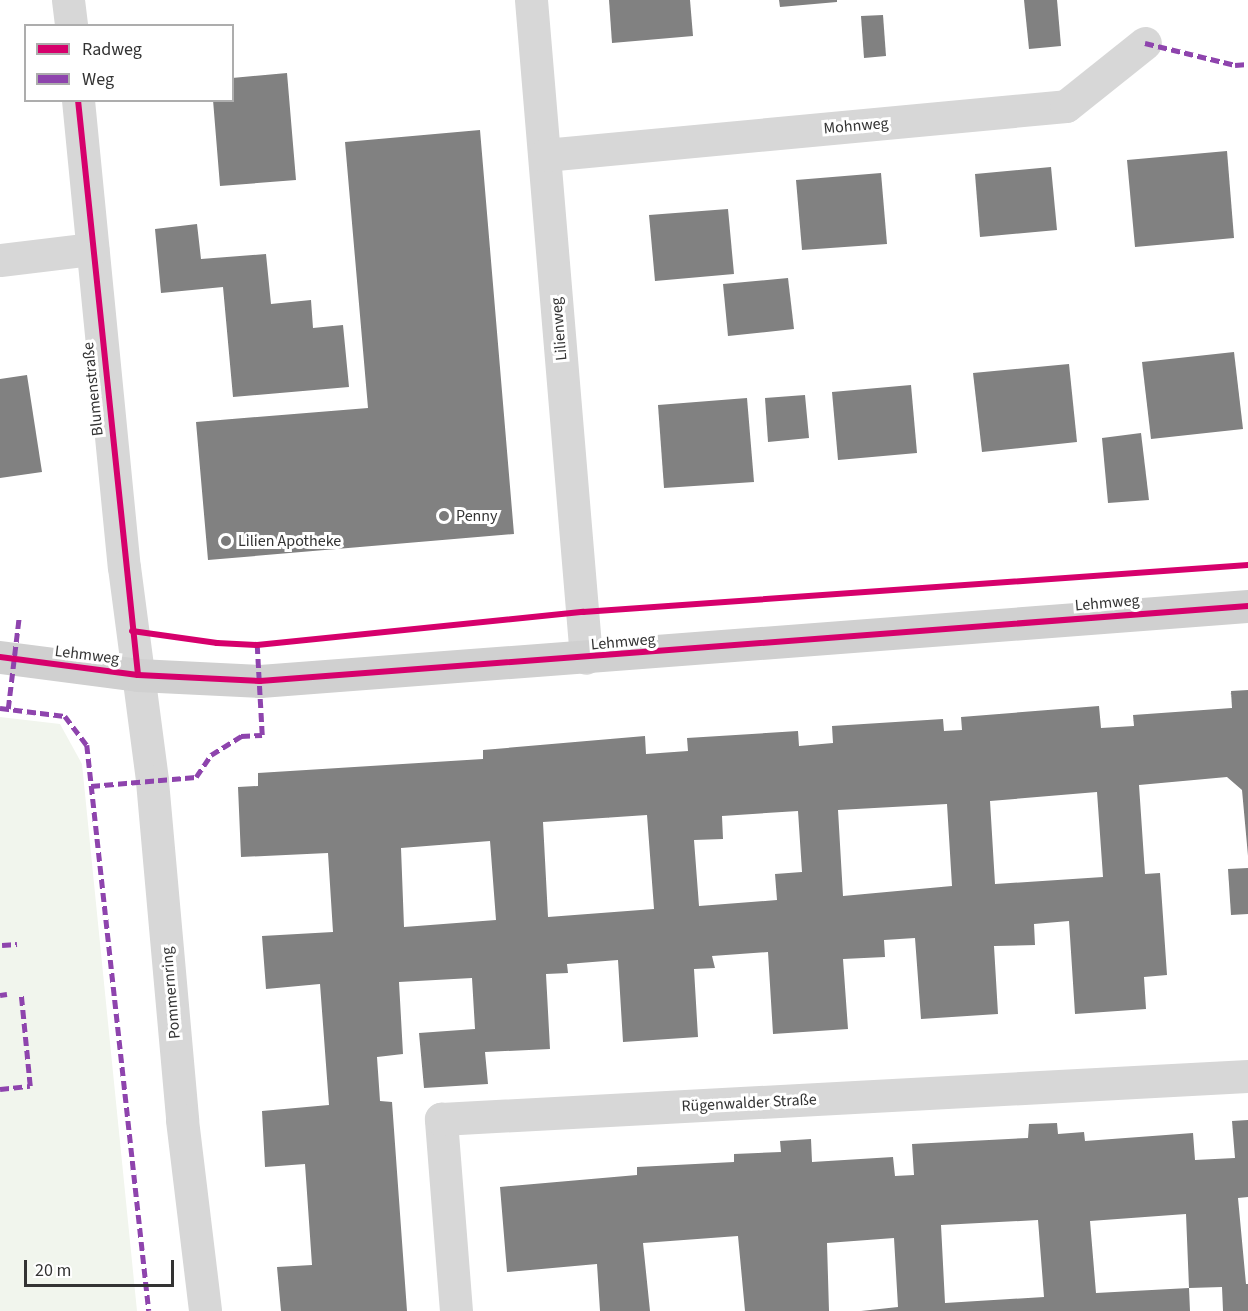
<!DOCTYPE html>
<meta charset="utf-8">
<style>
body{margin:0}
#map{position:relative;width:1248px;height:1311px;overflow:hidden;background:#fff;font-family:"Source Sans 3",sans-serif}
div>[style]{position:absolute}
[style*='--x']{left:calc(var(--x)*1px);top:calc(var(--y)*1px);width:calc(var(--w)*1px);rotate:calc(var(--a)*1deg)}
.green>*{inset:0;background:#f1f5ed}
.building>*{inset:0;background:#818181}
.street>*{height:33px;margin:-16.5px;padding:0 16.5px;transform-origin:16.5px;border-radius:16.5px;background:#d7d7d7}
.secondary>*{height:33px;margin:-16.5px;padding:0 16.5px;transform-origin:16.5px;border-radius:16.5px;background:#d0d0d0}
.quiet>*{height:4.5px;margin-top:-2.25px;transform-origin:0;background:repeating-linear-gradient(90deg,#8e44ad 0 9px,transparent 0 13.5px)}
.cycleway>*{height:6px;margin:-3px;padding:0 3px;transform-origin:3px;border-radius:3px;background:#d6006c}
.dots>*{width:16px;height:16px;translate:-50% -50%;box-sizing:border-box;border:3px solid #fff;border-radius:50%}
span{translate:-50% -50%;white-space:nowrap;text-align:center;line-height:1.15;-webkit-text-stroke:6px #fff;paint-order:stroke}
.street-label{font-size:16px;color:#333}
.poi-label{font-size:16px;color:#333}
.left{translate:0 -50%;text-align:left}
.legend{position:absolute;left:24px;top:24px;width:210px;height:78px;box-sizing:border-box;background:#fff;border:2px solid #adadad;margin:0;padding:8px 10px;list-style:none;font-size:18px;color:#333}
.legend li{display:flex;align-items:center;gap:12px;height:30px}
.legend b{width:30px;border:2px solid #adadad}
.scale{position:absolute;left:24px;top:1260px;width:150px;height:27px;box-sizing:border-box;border:3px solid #333;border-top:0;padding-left:8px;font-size:18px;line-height:21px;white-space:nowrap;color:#333;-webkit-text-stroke:4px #fff;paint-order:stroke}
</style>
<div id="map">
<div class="green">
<div style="clip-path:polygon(0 717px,60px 724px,82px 764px,137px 1311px,0 1311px)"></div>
</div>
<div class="building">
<div style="clip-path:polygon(609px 0,690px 0,693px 36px,612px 43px)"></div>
<div style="clip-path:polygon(779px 0,837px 0,837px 2px,780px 7px)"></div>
<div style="clip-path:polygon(1024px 0,1057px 0,1061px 46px,1029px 49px)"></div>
<div style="clip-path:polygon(883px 15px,886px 56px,864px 58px,861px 16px)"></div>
<div style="clip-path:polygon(287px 73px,296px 180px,220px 186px,213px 100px,232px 100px,232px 78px)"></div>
<div style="clip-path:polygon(480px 130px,514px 534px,208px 560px,196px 422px,368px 408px,345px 142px)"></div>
<div style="clip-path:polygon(1227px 151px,1234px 238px,1135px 247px,1127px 160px)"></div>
<div style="clip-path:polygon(1051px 167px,1057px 230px,980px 237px,975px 174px)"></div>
<div style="clip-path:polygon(881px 173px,887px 244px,802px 250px,796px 180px)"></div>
<div style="clip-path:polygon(728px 209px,734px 274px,655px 281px,649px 215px)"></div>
<div style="clip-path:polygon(197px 224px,201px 259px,266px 254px,271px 304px,311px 300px,313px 328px,343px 325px,349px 387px,233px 397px,223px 287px,161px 293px,155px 229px)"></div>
<div style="clip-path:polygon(788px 278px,794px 329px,728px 336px,723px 284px)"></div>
<div style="clip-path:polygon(1234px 352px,1243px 429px,1151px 439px,1142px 362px)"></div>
<div style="clip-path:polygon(1069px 364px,1077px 442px,982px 452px,973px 373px)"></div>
<div style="clip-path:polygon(27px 375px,42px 472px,0 478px,0 379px)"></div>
<div style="clip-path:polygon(911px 385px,917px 453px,838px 460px,832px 392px)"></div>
<div style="clip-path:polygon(805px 395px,809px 438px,768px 442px,765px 398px)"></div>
<div style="clip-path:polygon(747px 398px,754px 482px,664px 488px,658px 405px)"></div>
<div style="clip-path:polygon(1141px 433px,1149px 500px,1108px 503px,1102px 438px)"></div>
<div style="clip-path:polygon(evenodd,1248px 690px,1248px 856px,1242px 790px,1227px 777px,1139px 785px,1145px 874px,1160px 873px,1167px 975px,1144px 977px,1146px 1009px,1075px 1014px,1069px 921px,1034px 924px,1035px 945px,994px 946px,998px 1014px,921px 1019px,915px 938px,884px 940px,885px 957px,843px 959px,848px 1029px,773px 1034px,768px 952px,712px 956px,715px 968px,694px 969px,698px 1037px,623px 1042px,618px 960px,567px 964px,568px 973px,546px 974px,550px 1049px,485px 1052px,488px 1084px,424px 1088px,419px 1033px,475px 1029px,472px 978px,399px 982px,403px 1054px,377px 1057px,380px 1101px,392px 1102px,407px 1311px,281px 1311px,277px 1267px,312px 1265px,305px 1164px,265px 1167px,262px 1111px,329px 1105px,320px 984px,266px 989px,262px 936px,333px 932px,328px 853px,241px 857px,238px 787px,258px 786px,258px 773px,483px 759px,483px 750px,645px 736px,646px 754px,688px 751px,687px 738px,798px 731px,799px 746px,833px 743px,832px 726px,943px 719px,944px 731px,962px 730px,961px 717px,1099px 706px,1101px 728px,1134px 726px,1133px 715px,1232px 708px,1231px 691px,1248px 690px,1097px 792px,1103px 877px,995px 884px,990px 801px,1097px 792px,1248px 690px,947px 804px,952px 886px,843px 896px,838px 810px,947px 804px,1248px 690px,798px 811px,802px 872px,775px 874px,777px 900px,699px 906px,694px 840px,723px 839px,722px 816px,798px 811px,1248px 690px,647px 815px,654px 909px,548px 917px,543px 822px,647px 815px,1248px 690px,490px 841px,496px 920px,404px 927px,401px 848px,490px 841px)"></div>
<div style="clip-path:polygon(1248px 868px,1248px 914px,1231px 915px,1228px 869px)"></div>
<div style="clip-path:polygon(evenodd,1248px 1120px,1248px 1197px,1238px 1198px,1246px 1284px,1248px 1284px,1248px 1311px,1223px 1311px,1222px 1287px,1189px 1288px,1190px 1311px,861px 1311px,898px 1307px,894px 1238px,827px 1243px,829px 1311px,745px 1311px,738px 1236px,643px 1243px,650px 1311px,600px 1311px,597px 1264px,507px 1272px,500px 1187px,637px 1175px,637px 1167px,734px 1162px,734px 1154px,781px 1152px,780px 1141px,811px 1139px,812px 1162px,893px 1157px,895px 1176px,914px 1175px,912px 1144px,1028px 1138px,1029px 1124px,1057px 1123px,1058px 1134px,1084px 1132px,1085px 1141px,1193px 1133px,1195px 1160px,1235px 1158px,1232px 1121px,1248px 1120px,1186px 1214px,1189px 1288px,1096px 1293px,1090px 1221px,1186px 1214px,1248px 1120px,1038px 1220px,1044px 1297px,945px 1303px,941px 1225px,1038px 1220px)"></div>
</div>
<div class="street">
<div style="--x:68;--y:0;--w:26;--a:83"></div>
<div style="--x:531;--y:0;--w:660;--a:85.22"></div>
<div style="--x:78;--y:100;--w:469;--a:84.4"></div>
<div style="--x:124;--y:567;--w:216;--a:82.5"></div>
<div style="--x:152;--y:781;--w:340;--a:84.9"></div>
<div style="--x:182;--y:1120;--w:192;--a:83.1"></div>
<div style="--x:545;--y:155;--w:523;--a:-5.37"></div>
<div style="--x:1066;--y:106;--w:101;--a:-38.6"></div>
<div style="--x:0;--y:260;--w:93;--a:-6.8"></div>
<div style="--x:456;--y:1311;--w:193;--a:-94.5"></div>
<div style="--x:441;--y:1119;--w:808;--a:-3.05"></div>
</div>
<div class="secondary">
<div style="--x:0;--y:657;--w:139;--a:7.4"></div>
<div style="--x:138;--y:675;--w:122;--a:2.8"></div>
<div style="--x:260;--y:681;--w:991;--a:-4.34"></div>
</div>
<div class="quiet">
<div style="--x:1145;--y:43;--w:93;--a:13.7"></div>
<div style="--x:1235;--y:65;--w:13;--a:-4"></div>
<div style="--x:0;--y:708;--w:65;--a:7"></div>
<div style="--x:65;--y:716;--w:36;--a:53"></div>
<div style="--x:87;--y:745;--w:569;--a:83.75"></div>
<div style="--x:8;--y:709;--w:93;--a:-83.2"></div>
<div style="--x:91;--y:786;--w:105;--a:-4.9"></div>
<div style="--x:196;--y:777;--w:27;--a:-56"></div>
<div style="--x:211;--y:755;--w:36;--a:-32"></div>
<div style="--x:241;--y:736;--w:21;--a:-3"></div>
<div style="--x:262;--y:735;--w:90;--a:-93.2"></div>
<div style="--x:2;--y:945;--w:15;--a:-4"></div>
<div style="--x:0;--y:995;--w:7;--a:-8"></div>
<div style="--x:0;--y:1089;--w:30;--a:-6"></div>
<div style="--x:30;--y:1086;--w:92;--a:-95.6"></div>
</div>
<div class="cycleway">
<div style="--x:78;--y:100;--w:578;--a:84.04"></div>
<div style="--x:132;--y:631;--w:86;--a:8"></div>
<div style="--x:217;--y:643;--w:40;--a:2.9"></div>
<div style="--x:257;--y:645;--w:328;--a:-5.8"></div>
<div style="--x:583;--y:612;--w:667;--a:-4.04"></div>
<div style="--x:0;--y:657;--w:139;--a:7.4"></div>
<div style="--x:138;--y:675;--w:122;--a:2.8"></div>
<div style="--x:260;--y:681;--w:991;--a:-4.34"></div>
</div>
<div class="dots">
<div style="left:444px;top:516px;background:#7a7a7a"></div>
<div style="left:226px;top:541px;background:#7a7a7a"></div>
</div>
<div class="street-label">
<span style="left:856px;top:126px;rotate:-5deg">Mohnweg</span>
<span style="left:559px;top:329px;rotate:-95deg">Lilienweg</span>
<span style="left:93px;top:389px;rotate:-96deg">Blumenstraße</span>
<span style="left:1107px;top:603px;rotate:-5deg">Lehmweg</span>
<span style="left:623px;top:642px;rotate:-5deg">Lehmweg</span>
<span style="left:87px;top:655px;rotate:7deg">Lehmweg</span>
<span style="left:171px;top:993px;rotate:-95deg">Pommernring</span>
<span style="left:749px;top:1103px;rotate:-3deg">Rügenwalder Straße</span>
</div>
<div class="poi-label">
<span class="left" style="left:456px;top:516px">Penny</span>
<span class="left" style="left:238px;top:541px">Lilien Apotheke</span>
</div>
<ul class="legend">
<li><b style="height:8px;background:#d6006c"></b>Radweg</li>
<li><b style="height:8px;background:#8e44ad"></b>Weg</li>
</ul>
<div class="scale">20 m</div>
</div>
